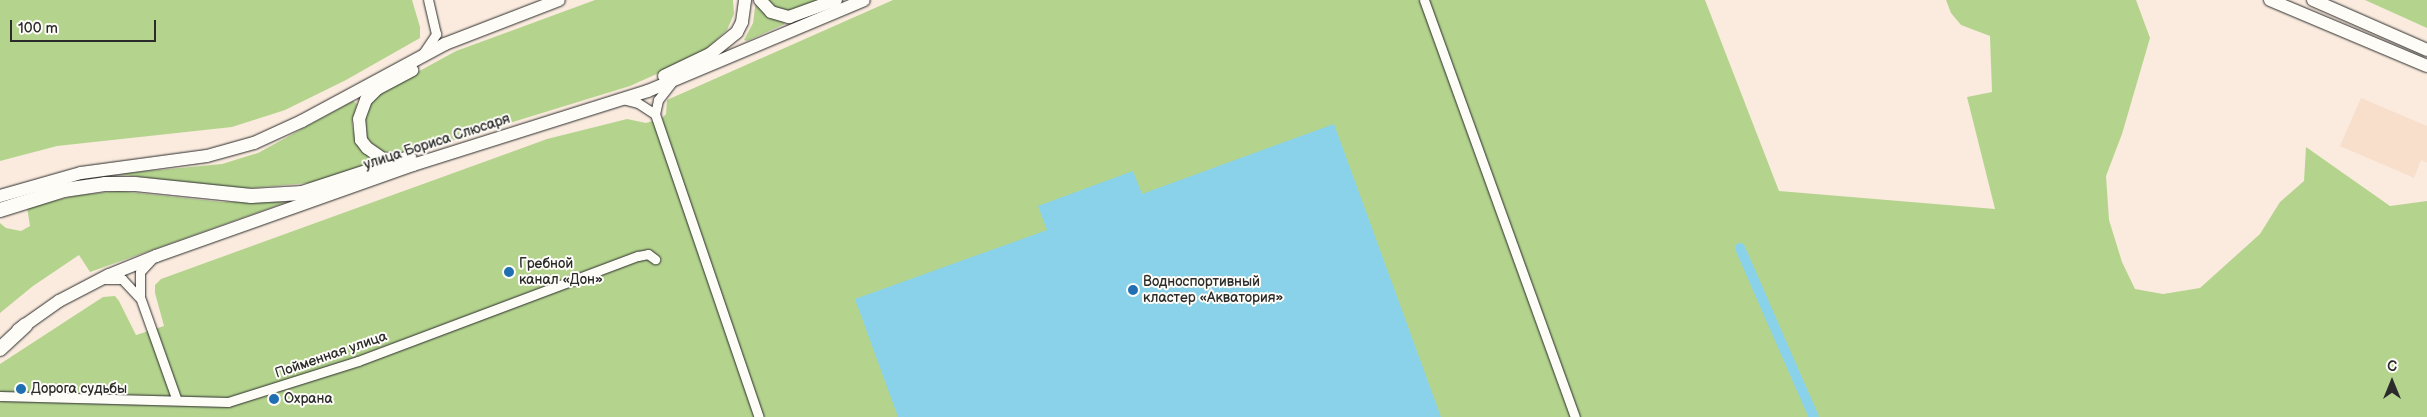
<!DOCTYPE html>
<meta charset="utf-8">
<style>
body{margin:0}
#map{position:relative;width:2427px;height:417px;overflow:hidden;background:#faebde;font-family:"Balsamiq Sans",sans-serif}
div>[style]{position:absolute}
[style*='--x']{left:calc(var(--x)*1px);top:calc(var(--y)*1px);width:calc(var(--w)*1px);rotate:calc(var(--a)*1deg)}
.built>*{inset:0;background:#f8dfcc}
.green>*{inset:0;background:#b4d48e}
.water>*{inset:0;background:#89d2ea}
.canal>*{height:10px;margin:-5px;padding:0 5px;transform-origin:5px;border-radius:5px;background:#89d2ea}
.roads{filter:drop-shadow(0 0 1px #2b2b2b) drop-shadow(0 0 1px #2b2b2b)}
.street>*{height:9px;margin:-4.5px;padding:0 4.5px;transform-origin:4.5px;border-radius:4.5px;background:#fdfcf7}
.secondary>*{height:12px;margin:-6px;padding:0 6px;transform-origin:6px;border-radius:6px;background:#fdfcf7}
.primary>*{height:14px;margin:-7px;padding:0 7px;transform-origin:7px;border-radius:7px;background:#fdfcf7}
.dots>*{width:14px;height:14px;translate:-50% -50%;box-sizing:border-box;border:2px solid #fdfcf7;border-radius:50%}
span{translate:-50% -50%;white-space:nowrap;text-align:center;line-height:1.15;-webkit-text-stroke:4px #fdfcf7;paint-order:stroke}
.street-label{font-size:14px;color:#2b2b2b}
.poi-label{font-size:14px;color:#2b2b2b}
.left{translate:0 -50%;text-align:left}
.north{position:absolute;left:2367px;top:357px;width:50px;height:50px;-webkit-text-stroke:4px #fdfcf7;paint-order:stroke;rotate:0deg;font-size:14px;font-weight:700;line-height:20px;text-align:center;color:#2b2b2b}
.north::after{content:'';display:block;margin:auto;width:18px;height:22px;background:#2b2b2b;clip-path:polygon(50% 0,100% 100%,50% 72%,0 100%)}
.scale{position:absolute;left:10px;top:20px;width:146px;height:22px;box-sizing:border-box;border:2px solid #2b2b2b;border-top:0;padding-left:6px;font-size:15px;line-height:18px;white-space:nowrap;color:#2b2b2b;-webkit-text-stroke:4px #fdfcf7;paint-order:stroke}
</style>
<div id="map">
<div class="built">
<div style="clip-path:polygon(2361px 98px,2427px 126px,2427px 163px,2421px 160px,2414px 178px,2340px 146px)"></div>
</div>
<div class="green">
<div style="clip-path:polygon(0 0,412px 0,420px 27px,420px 38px,346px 80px,285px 110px,232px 127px,57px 146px,0 161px)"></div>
<div style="clip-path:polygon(595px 0,733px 0,734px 14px,727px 30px,701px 54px,630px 86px,409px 154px,382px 153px,365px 137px,363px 114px,379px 93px,456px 51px)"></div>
<div style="clip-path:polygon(756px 0,785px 24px,747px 41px,744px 40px,753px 23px)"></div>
<div style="clip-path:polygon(765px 0,823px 0,797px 10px,781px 11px)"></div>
<div style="clip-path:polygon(893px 0,1705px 0,1779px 191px,1995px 209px,1967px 97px,1992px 92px,1990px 36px,1961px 25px,1951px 13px,1946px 0,2136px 0,2150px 38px,2122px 134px,2106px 176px,2109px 220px,2122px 262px,2135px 289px,2163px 294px,2200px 288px,2260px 234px,2280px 202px,2304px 181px,2306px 147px,2390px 206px,2427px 201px,2427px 417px,0 417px,0 364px,103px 297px,115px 296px,119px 301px,136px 335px,164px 326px,155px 293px,155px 285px,161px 279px,547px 139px,627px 119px,646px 123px,662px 118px,666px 114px,667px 100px)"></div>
<div style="clip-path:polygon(2365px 0,2427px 0,2427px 28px)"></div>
<div style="clip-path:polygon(353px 101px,357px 104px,352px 123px,354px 134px,380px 162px,320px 182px,238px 189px,117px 174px,222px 164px,258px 153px)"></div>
<div style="clip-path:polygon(119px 191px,222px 202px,287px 202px,90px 272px,79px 255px,33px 286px,0 313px,0 223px,6px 228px,21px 231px,30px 226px,27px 207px,79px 195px)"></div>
</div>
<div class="water">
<div style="clip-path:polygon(1334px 124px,1441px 417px,898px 417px,855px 299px,1047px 230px,1038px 206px,1133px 171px,1142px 194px)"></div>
</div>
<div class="canal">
<div style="--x:1740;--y:248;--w:184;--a:66.4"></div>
</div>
<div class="roads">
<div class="street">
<div style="--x:1424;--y:0;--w:443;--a:70.1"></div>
<div style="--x:424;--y:52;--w:22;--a:-56"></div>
<div style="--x:436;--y:34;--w:35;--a:-103"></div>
<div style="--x:672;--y:82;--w:23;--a:128"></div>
<div style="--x:658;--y:100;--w:14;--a:102"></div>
<div style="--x:655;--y:114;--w:320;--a:71.1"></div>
<div style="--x:622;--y:99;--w:16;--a:14"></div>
<div style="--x:638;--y:103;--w:20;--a:33"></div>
<div style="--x:151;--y:260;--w:16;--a:133"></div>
<div style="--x:140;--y:272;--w:25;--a:90"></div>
<div style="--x:140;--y:297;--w:107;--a:70.4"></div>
<div style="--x:105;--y:279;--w:17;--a:0"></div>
<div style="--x:122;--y:279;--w:25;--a:47"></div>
<div style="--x:0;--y:396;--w:228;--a:1.5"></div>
<div style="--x:228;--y:402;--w:136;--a:-17.5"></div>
<div style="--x:358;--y:361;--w:299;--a:-20.6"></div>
<div style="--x:638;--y:256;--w:10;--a:-11"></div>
<div style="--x:648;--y:254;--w:9;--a:36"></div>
</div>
<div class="secondary">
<div style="--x:760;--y:0;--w:16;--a:47"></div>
<div style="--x:771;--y:12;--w:19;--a:16"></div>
<div style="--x:789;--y:17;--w:50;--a:-19.9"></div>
<div style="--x:2270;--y:0;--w:170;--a:22.8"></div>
<div style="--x:2313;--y:0;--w:124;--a:23.7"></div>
<div style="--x:664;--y:76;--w:51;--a:-25.6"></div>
<div style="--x:710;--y:54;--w:35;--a:-39"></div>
<div style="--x:737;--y:32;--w:11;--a:-63"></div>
<div style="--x:742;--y:22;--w:22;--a:-82"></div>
<div style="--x:400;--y:159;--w:17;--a:180"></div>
<div style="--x:383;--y:159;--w:19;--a:-145"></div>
<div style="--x:367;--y:148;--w:10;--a:-127"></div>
<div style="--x:361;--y:140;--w:21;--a:-95"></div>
<div style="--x:359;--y:119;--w:20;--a:-70"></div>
<div style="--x:366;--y:100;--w:16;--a:-45"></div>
<div style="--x:377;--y:89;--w:40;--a:-28"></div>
<div style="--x:0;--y:196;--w:84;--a:-15.9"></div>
<div style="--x:81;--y:173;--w:127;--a:-7.7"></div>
<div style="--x:207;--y:156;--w:49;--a:-15.5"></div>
<div style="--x:254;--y:143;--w:53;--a:-24.6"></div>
<div style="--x:302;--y:121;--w:162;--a:-28.3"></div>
<div style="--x:445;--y:44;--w:122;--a:-21.1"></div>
<div style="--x:18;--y:330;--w:50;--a:-35.3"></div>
<div style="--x:59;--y:301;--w:56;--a:-27.5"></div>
<div style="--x:109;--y:275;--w:51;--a:-22"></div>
<div style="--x:156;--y:256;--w:273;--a:-19.5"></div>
<div style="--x:413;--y:165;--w:246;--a:-17.5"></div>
<div style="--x:648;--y:91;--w:234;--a:-22.8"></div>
</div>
<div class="primary">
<div style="--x:0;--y:210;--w:67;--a:-17.4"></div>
<div style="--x:64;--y:190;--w:41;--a:-8.3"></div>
<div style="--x:105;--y:184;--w:30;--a:0"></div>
<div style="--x:135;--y:184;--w:117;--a:5.9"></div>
<div style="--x:251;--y:196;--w:51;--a:-3.4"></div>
<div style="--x:302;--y:193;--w:113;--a:-18.1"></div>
<div style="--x:0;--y:349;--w:35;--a:-43"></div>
</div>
</div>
<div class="dots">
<div style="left:509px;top:272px;background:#1f6fb2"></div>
<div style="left:1133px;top:290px;background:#1f6fb2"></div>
<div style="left:21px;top:389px;background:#1f6fb2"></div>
<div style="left:274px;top:399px;background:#1f6fb2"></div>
</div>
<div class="street-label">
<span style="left:437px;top:142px;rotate:-18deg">улица Бориса Слюсаря</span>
<span style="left:331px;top:355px;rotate:-19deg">Пойменная улица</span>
</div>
<div class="poi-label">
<span class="left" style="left:519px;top:272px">Гребной<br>канал «Дон»</span>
<span class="left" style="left:1143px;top:290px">Водноспортивный<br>кластер «Акватория»</span>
<span class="left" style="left:31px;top:389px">Дорога судьбы</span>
<span class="left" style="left:284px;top:399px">Охрана</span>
</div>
<div class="north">С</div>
<div class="scale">100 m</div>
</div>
